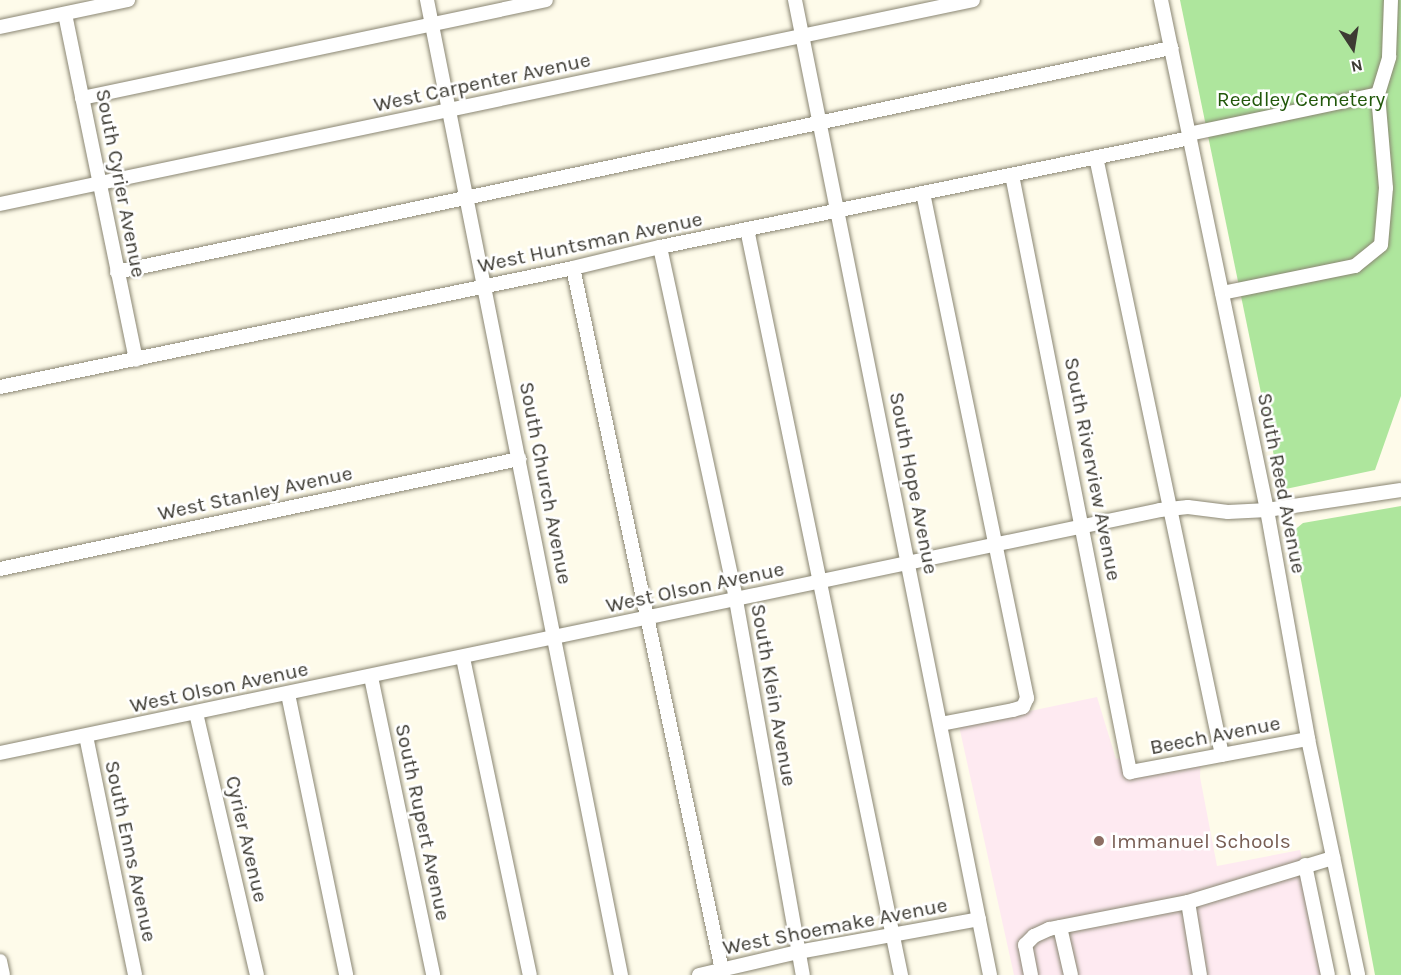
<!DOCTYPE html>
<style>
body{margin:0}
#map{position:relative;width:1401px;height:975px;overflow:hidden;background:#fefbea;font-family:Karla,sans-serif}
div>[style]{position:absolute}
[style*='--x']{left:calc(var(--x)*1px);top:calc(var(--y)*1px);width:calc(var(--w)*1px);rotate:calc(var(--a)*1deg)}
.education>*{inset:0;background:#feeaf1}
.green>*{inset:0;background:#aee69d}
.roads{filter:drop-shadow(0 0 2px #8a8673) drop-shadow(0 0 2px #8a8673)}
.minor>*{height:14px;margin:-7px;padding:0 7px;transform-origin:7px;border-radius:7px;background:#fff}
.dots>*{width:16px;height:16px;translate:-50% -50%;box-sizing:border-box;border:3px solid #fff;border-radius:50%}
span{translate:-50% -50%;white-space:nowrap;text-align:center;line-height:1.15;-webkit-text-stroke:5px #fff;paint-order:stroke}
.street-label{font-size:21px;color:#3d3b33}
.park-label{font-size:21px;color:#22580b}
.education-label{font-size:21px;color:#785e54}
.left{translate:0 -50%;text-align:left}
.north{position:absolute;left:1323px;top:18px;width:60px;height:60px;-webkit-text-stroke:4px #fff;paint-order:stroke;rotate:168deg;font-size:16px;font-weight:700;line-height:24px;text-align:center;color:#3d3b33}
.north::after{content:'';display:block;margin:auto;width:21px;height:27px;background:#3d3b33;clip-path:polygon(50% 0,100% 100%,50% 72%,0 100%)}
</style>
<div id="map">
<div class="education">
<div style="clip-path:polygon(1097px 697px,1116px 759px,1132px 755px,1135px 768px,1201px 756px,1200px 777px,1217px 866px,1300px 850px,1328px 975px,1014px 975px,959px 726px)"></div>
</div>
<div class="green">
<div style="clip-path:polygon(1180px 0,1401px 0,1401px 396px,1375px 470px,1281px 490px)"></div>
<div style="clip-path:polygon(1401px 506px,1401px 975px,1375px 975px,1292px 532px,1303px 523px)"></div>
</div>
<div class="roads">
<div class="minor">
<div style="--x:427;--y:0;--w:994;--a:78.75"></div>
<div style="--x:795;--y:0;--w:994;--a:78.69"></div>
<div style="--x:1161;--y:0;--w:521;--a:78.26"></div>
<div style="--x:1267;--y:510;--w:233;--a:79.8"></div>
<div style="--x:1308;--y:739;--w:241;--a:78"></div>
<div style="--x:65;--y:14;--w:353;--a:78.4"></div>
<div style="--x:0;--y:27;--w:131;--a:-11.9"></div>
<div style="--x:82;--y:98;--w:474;--a:-11.9"></div>
<div style="--x:1189;--y:134;--w:193;--a:-11.9"></div>
<div style="--x:1096;--y:157;--w:611;--a:78.1"></div>
<div style="--x:1012;--y:175;--w:609;--a:78.82"></div>
<div style="--x:1130;--y:772;--w:181;--a:-10.5"></div>
<div style="--x:923;--y:193;--w:516;--a:78.36"></div>
<div style="--x:1027;--y:698;--w:10;--a:114"></div>
<div style="--x:1023;--y:707;--w:10;--a:163"></div>
<div style="--x:1013;--y:710;--w:73;--a:169"></div>
<div style="--x:0;--y:204;--w:994;--a:-11.84"></div>
<div style="--x:747;--y:229;--w:762;--a:78.34"></div>
<div style="--x:660;--y:247;--w:361;--a:77.8"></div>
<div style="--x:736;--y:600;--w:381;--a:79.9"></div>
<div style="--x:573;--y:268;--w:723;--a:78.02"></div>
<div style="--x:117;--y:272;--w:1078;--a:-12"></div>
<div style="--x:1222;--y:293;--w:136;--a:-11.5"></div>
<div style="--x:1355;--y:266;--w:33;--a:-39"></div>
<div style="--x:1381;--y:245;--w:57;--a:-85"></div>
<div style="--x:1386;--y:188;--w:94;--a:-94.9"></div>
<div style="--x:1378;--y:94;--w:39;--a:-73"></div>
<div style="--x:1389;--y:57;--w:57;--a:-88"></div>
<div style="--x:0;--y:387;--w:585;--a:-11.73"></div>
<div style="--x:573;--y:268;--w:89;--a:-13.6"></div>
<div style="--x:660;--y:247;--w:541;--a:-11.62"></div>
<div style="--x:0;--y:569;--w:531;--a:-11.97"></div>
<div style="--x:463;--y:658;--w:324;--a:78.1"></div>
<div style="--x:371;--y:677;--w:304;--a:78.2"></div>
<div style="--x:288;--y:694;--w:287;--a:78.3"></div>
<div style="--x:196;--y:713;--w:269;--a:76.9"></div>
<div style="--x:86;--y:736;--w:244;--a:78.4"></div>
<div style="--x:0;--y:753;--w:1185;--a:-11.83"></div>
<div style="--x:1160;--y:510;--w:28;--a:-6"></div>
<div style="--x:1188;--y:507;--w:40;--a:7.1"></div>
<div style="--x:1228;--y:512;--w:39;--a:-3"></div>
<div style="--x:1267;--y:510;--w:135;--a:-8.5"></div>
<div style="--x:1305;--y:865;--w:112;--a:78.2"></div>
<div style="--x:1188;--y:902;--w:74;--a:80.7"></div>
<div style="--x:1060;--y:927;--w:49;--a:77.1"></div>
<div style="--x:0;--y:961;--w:14;--a:78"></div>
<div style="--x:699;--y:975;--w:102;--a:-13.1"></div>
<div style="--x:798;--y:952;--w:184;--a:-10.3"></div>
<div style="--x:1031;--y:975;--w:31;--a:-101"></div>
<div style="--x:1025;--y:945;--w:13;--a:-45"></div>
<div style="--x:1034;--y:936;--w:17;--a:-25"></div>
<div style="--x:1049;--y:929;--w:142;--a:-11"></div>
<div style="--x:1188;--y:902;--w:152;--a:-16.9"></div>
</div>
</div>
<div class="dots">
<div style="left:1099px;top:841px;background:#8d6e63"></div>
</div>
<div class="street-label">
<span style="left:482px;top:82px;rotate:-12deg">West Carpenter Avenue</span>
<span style="left:121px;top:183px;rotate:79deg">South Cyrier Avenue</span>
<span style="left:590px;top:242px;rotate:-12deg">West Huntsman Avenue</span>
<span style="left:1093px;top:469px;rotate:79deg">South Riverview Avenue</span>
<span style="left:546px;top:483px;rotate:79deg">South Church Avenue</span>
<span style="left:914px;top:483px;rotate:79deg">South Hope Avenue</span>
<span style="left:1282px;top:483px;rotate:79deg">South Reed Avenue</span>
<span style="left:255px;top:493px;rotate:-12deg">West Stanley Avenue</span>
<span style="left:695px;top:587px;rotate:-12deg">West Olson Avenue</span>
<span style="left:219px;top:687px;rotate:-12deg">West Olson Avenue</span>
<span style="left:774px;top:695px;rotate:80deg">South Klein Avenue</span>
<span style="left:1215px;top:735px;rotate:-11deg">Beech Avenue</span>
<span style="left:423px;top:822px;rotate:78deg">South Rupert Avenue</span>
<span style="left:247px;top:839px;rotate:77deg">Cyrier Avenue</span>
<span style="left:131px;top:851px;rotate:78deg">South Enns Avenue</span>
<span style="left:835px;top:926px;rotate:-11deg">West Shoemake Avenue</span>
</div>
<div class="park-label">
<span style="left:1301px;top:99px">Reedley Cemetery</span>
</div>
<div class="education-label">
<span class="left" style="left:1111px;top:841px">Immanuel Schools</span>
</div>
<div class="north">N</div>
</div>
